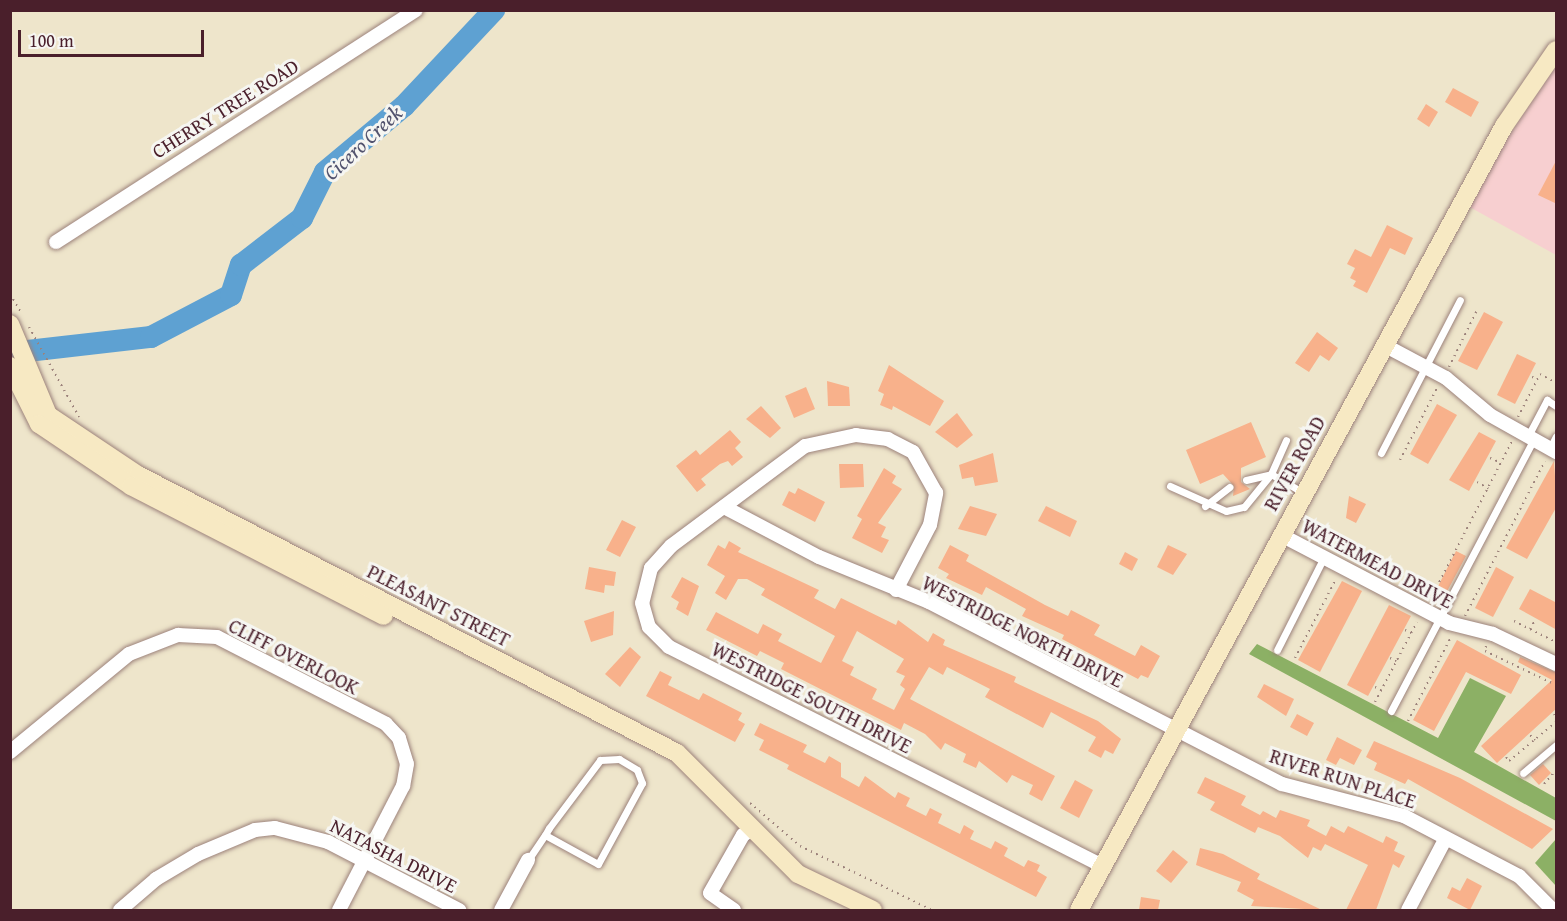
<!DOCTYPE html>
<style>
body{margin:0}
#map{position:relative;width:1567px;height:921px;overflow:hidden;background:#eee5cb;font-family:"Gentium Book Plus",serif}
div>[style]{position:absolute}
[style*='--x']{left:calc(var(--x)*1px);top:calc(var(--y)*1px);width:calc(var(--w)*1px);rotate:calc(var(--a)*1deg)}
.built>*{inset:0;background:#f7cfd0}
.forest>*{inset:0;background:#8cb065}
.river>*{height:22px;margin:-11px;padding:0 11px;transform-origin:11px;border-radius:11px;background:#5ea1d2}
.building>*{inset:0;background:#f8b18b}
.path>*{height:2px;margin-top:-1px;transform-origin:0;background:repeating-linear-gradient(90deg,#9c827b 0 1.5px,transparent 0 6px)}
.roads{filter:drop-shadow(0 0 2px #9c827b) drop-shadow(0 0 2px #9c827b)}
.lane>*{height:7px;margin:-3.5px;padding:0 3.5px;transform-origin:3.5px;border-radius:3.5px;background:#fff}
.street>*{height:14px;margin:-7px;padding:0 7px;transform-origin:7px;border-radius:7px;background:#fff}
.secondary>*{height:18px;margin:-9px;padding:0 9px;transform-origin:9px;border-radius:9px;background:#f7e9c3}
span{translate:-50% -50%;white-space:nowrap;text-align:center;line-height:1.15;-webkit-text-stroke:6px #f6f6f2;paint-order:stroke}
.street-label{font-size:20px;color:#4a1f2b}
.water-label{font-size:21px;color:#52536e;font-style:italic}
.frame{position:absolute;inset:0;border:12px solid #4a1f2b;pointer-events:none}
.scale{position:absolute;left:18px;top:30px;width:186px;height:27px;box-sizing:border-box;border:3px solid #4a1f2b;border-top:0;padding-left:8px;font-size:18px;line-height:21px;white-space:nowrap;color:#4a1f2b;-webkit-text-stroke:4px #f6f6f2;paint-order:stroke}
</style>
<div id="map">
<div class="built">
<div style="clip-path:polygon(1556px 61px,1556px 255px,1466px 205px)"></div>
</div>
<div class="forest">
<div style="clip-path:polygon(1257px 644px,1438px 738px,1470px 678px,1506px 696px,1474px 752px,1556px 798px,1556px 821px,1249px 654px)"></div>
<div style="clip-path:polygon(1556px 839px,1556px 886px,1535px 863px)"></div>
</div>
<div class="river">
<div style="--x:10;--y:353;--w:142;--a:-6.5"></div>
<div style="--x:151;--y:337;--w:90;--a:-27.7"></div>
<div style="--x:231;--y:295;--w:32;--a:-72"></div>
<div style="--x:241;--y:265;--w:77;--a:-37.6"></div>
<div style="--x:302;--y:218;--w:51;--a:-63.4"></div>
<div style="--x:325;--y:172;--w:103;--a:-39.9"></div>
<div style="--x:404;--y:106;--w:132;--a:-46.8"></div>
</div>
<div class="building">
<div style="clip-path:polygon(1453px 88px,1479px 102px,1471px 117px,1445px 102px)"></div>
<div style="clip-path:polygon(1426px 104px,1438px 112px,1429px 127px,1417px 119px)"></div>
<div style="clip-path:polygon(1557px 159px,1557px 204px,1538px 195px)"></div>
<div style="clip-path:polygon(1387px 225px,1413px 238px,1405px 255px,1390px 248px,1367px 293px,1353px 286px,1356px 281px,1350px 278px,1355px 268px,1347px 264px,1355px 249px,1371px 257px)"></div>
<div style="clip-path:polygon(1484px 312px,1503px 322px,1477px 370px,1458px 361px)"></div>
<div style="clip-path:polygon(1317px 332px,1338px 348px,1329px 361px,1320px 355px,1309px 372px,1295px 363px)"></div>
<div style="clip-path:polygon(1517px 354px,1536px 363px,1515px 404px,1497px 395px)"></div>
<div style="clip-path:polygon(889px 365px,944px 401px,930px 426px,893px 406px,892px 410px,880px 405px,884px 394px,878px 391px)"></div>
<div style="clip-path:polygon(827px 381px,849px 387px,850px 406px,828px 406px)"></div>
<div style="clip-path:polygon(806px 387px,815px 409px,794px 418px,785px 396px)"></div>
<div style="clip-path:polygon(1437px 404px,1457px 415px,1428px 464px,1410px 454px)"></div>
<div style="clip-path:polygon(761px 406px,781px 428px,770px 438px,746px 419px)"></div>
<div style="clip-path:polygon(957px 413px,973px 435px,957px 448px,935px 432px)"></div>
<div style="clip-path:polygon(1251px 422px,1266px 457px,1241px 468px,1241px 482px,1250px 489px,1233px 496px,1234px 486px,1223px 474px,1200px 484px,1186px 450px)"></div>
<div style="clip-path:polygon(730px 430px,741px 442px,735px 448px,743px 457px,732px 466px,728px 461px,720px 464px,701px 479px,706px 485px,697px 492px,676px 466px,696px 450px,700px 455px)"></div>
<div style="clip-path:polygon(1479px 432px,1496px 441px,1469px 491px,1449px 480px)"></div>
<div style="clip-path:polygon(993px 453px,998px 482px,975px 486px,973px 477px,962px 479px,959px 465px)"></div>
<div style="clip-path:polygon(1554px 461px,1557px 506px,1527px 559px,1506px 548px)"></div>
<div style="clip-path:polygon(839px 464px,863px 464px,864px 487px,840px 488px)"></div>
<div style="clip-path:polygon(884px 468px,896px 476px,892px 483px,902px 489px,878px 523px,886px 527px,881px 537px,889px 540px,882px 553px,852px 538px,862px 519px,857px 516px)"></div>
<div style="clip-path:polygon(798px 488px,825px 502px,815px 522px,782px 505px,789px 491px,795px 494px)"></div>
<div style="clip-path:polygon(1349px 496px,1366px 504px,1356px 523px,1346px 518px)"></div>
<div style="clip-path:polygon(970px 506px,997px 514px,986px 536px,958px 529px)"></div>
<div style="clip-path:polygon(1046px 506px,1077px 521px,1070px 537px,1038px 521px)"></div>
<div style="clip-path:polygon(622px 520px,636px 527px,620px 557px,606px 550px)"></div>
<div style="clip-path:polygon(evenodd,729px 541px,741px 548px,738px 552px,819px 590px,814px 598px,835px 609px,841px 598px,896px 625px,898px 620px,928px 642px,933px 633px,945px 640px,943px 645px,1016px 677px,1014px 682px,1098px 721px,1121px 739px,1113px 754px,1105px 750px,1101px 758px,1088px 751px,1096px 737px,1051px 712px,1043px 728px,985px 697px,990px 689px,947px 667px,943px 675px,929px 667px,910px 699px,1055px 776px,1042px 801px,1029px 794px,1033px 785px,1012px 775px,1007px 783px,979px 761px,976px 768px,963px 762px,966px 754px,945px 743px,941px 750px,925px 734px,904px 723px,901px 730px,781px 669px,784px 663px,760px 651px,757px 656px,706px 630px,716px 612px,758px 634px,763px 624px,782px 634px,778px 641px,821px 663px,835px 636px,761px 595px,765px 589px,747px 579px,738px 579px,726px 600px,715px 593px,725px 576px,707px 565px,718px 545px,725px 549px,729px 541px,857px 631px,904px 659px,896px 672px,905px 676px,900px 685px,905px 689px,894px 710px,872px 699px,877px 689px,850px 675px,854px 667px,842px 661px,857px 631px)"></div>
<div style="clip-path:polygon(950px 545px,969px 555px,966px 561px,1045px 605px,1068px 616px,1071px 610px,1100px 625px,1094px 635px,1135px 656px,1141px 645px,1160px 656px,1148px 678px,1141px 675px,1138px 679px,1062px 639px,1064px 635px,1022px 616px,1026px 609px,986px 587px,982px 595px,946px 578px,949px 574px,938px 568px)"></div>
<div style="clip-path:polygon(1168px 545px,1187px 554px,1173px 575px,1157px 567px)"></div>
<div style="clip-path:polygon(1456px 551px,1466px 556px,1443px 599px,1434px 594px)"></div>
<div style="clip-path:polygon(1125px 552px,1138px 559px,1132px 571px,1119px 564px)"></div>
<div style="clip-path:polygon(589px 567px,616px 572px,614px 586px,605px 585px,604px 593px,585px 589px)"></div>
<div style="clip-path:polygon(1496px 567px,1514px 577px,1493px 617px,1475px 608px)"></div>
<div style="clip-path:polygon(682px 577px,699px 586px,688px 616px,676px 609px,679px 602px,671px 597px)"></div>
<div style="clip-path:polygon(1342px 581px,1362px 591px,1320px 672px,1298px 660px)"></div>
<div style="clip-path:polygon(1530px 589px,1557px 603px,1557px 630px,1519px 609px)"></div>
<div style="clip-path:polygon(1389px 605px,1411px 616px,1368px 696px,1347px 685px)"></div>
<div style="clip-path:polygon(614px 611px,613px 635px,591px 642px,584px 621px)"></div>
<div style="clip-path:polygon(1457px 640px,1521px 675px,1511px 694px,1466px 672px,1434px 731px,1413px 720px)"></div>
<div style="clip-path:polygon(630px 647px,641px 657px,620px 687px,605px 674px)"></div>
<div style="clip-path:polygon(1520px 657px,1557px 673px,1557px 708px,1497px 763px,1481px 746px,1552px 680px,1518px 662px)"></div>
<div style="clip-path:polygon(660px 671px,672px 677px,668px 685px,699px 700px,703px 693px,742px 713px,738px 720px,745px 724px,735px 742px,646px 696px)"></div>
<div style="clip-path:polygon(1264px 684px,1294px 699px,1286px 716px,1257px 697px)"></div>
<div style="clip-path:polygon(1297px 714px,1314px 723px,1307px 736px,1290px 727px)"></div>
<div style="clip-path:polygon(760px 723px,807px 745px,803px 752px,825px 763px,829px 756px,841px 763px,841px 777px,859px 787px,865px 776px,895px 798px,898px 792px,910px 798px,906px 806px,926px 816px,930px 808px,942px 814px,938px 823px,960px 834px,964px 825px,974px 831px,970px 839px,991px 849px,995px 841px,1008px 848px,1004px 856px,1024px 867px,1028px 860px,1040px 865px,1037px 871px,1047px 877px,1036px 897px,787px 769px,789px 765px,759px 750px,764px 740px,754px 735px)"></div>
<div style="clip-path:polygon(1337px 737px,1362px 750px,1354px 765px,1340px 758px,1336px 765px,1326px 760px)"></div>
<div style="clip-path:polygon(1374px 741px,1460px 778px,1553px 829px,1532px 849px,1408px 779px,1405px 784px,1374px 770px,1377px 763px,1366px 757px)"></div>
<div style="clip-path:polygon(1543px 764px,1551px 773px,1539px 785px,1530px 775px)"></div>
<div style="clip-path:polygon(1205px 777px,1246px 796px,1241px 805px,1260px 815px,1263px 811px,1276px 818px,1280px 810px,1310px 820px,1307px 826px,1326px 836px,1331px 826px,1344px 833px,1348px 826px,1383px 843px,1386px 836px,1398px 842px,1394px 851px,1405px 856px,1399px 868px,1393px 864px,1376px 910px,1346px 910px,1368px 865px,1325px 844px,1321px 851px,1313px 847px,1308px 858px,1280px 836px,1258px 827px,1255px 833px,1210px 810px,1215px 802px,1197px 793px)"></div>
<div style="clip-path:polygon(1075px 780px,1093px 790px,1079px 818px,1060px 808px)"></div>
<div style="clip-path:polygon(1200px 848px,1223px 854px,1260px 874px,1257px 879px,1322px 910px,1251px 906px,1254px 900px,1237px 891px,1241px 882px,1196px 865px)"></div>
<div style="clip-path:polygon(1173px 850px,1188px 862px,1171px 883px,1156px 871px)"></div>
<div style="clip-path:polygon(1467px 878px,1482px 886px,1470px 910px,1447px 898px,1452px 887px,1460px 891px)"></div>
<div style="clip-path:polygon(1141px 897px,1160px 900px,1158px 910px,1139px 910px)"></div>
</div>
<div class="path">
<div style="--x:10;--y:294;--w:21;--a:59"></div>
<div style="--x:29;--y:327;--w:103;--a:60.9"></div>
<div style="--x:1449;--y:367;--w:64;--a:-63.8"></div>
<div style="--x:1532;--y:377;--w:6;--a:18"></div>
<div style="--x:1518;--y:417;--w:48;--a:-62.9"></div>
<div style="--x:1540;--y:374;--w:18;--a:29"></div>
<div style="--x:1490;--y:458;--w:12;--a:24"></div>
<div style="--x:1400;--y:460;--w:81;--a:-62.8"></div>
<div style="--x:1477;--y:482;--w:13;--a:29"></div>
<div style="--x:1431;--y:598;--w:177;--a:-62.7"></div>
<div style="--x:1465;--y:616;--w:174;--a:-62.7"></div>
<div style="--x:1514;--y:621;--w:47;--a:26.6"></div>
<div style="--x:1530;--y:629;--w:8;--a:-60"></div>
<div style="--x:1405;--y:630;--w:7;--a:27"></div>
<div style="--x:1486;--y:646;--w:5;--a:101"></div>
<div style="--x:1485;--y:651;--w:79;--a:25.6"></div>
<div style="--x:1295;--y:658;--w:89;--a:-62.6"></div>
<div style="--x:1390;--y:658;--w:7;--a:27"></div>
<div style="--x:1375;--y:687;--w:7;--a:27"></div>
<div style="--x:1375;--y:702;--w:90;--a:-62.3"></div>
<div style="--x:1554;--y:714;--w:4;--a:56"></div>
<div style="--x:1408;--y:721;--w:94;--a:-62.9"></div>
<div style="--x:1530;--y:735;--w:7;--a:45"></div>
<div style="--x:1506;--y:757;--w:5;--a:53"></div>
<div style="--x:1509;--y:761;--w:61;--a:-39.7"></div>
<div style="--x:1544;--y:784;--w:18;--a:-49"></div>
<div style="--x:750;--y:803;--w:66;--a:40.7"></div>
<div style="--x:800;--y:846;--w:147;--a:25.9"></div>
</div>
<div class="roads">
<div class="lane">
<div style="--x:1528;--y:436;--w:41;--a:-62.2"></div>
<div style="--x:1547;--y:400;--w:11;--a:34"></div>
<div style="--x:1550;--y:448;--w:13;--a:-63"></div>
<div style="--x:1381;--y:453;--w:172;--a:-62.7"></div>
<div style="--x:1246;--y:480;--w:26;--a:-13"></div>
<div style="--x:1271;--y:474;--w:37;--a:-66"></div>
<div style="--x:1170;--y:486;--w:61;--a:24.1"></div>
<div style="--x:1226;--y:511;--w:18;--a:-13"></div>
<div style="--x:1244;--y:507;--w:43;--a:-50.7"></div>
<div style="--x:1271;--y:474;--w:38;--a:30"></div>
<div style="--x:1205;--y:506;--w:31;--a:-38"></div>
<div style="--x:1277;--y:650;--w:104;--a:-63.2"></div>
<div style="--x:1391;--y:711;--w:306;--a:-62.3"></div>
<div style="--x:1523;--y:773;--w:43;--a:-40.3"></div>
<div style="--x:528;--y:860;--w:30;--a:-56"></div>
<div style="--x:545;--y:835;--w:8;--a:-60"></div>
<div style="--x:549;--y:828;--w:85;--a:-53.1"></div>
<div style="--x:600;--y:760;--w:19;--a:-3"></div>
<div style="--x:619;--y:759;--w:21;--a:31"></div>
<div style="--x:637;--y:770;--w:14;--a:69"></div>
<div style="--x:642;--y:783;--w:92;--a:118.5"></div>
<div style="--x:598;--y:864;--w:60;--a:-151.3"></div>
</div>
<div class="street">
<div style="--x:56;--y:242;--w:428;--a:-32.8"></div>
<div style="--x:1384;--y:345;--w:70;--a:28"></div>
<div style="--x:1446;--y:378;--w:57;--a:40.1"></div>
<div style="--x:1490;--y:415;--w:76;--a:29.3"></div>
<div style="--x:724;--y:507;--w:107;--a:27.8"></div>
<div style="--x:819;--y:557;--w:119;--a:22.2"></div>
<div style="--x:929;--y:602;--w:397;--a:27.3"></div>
<div style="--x:1282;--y:784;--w:126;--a:14.7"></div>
<div style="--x:1404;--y:816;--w:130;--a:27.6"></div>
<div style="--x:1519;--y:876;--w:48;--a:45"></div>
<div style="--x:1281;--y:535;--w:190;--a:27.6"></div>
<div style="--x:1449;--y:623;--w:45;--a:14"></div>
<div style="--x:1493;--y:634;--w:70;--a:25.5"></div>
<div style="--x:896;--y:590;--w:73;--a:-62.4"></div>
<div style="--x:930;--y:525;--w:33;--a:-79"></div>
<div style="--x:936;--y:493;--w:47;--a:-119.3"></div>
<div style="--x:913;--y:452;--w:28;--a:-153"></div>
<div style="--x:888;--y:439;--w:32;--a:-173"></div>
<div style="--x:856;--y:435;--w:52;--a:167.8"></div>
<div style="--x:805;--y:446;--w:167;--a:143.3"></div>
<div style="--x:671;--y:546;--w:30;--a:132"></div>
<div style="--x:651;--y:568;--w:36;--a:104"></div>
<div style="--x:642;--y:603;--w:25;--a:74"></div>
<div style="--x:649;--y:627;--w:28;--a:45"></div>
<div style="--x:669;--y:647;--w:486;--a:26.8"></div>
<div style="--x:10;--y:752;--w:154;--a:-39.5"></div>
<div style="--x:129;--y:654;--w:53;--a:-21.2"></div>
<div style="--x:178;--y:635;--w:39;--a:3"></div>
<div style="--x:217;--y:637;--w:190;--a:27.2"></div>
<div style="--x:386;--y:724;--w:19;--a:47"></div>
<div style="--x:399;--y:738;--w:27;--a:73"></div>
<div style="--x:407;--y:764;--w:22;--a:100"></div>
<div style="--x:403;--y:786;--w:140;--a:117.3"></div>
<div style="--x:120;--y:910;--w:48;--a:-40.7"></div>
<div style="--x:156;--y:879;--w:49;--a:-30.8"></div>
<div style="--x:198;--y:854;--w:62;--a:-22.8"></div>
<div style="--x:255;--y:830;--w:20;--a:-6"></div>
<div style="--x:275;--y:828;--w:55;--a:14.8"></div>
<div style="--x:328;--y:842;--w:148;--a:27.4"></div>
<div style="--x:501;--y:910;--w:57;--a:-61.6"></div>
<div style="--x:734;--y:910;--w:29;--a:-145"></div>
<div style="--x:710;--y:893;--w:67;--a:-60.4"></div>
<div style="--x:743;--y:835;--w:11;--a:-34"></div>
<div style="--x:1408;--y:910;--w:81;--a:-62.2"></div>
</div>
<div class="secondary">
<div style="--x:10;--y:324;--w:99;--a:67.3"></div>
<div style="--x:48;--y:415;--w:108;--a:33.7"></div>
<div style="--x:138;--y:475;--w:606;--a:27.28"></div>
<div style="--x:677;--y:753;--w:171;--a:45"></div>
<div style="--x:798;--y:874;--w:83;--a:25.6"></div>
<div style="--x:10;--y:366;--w:65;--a:63.4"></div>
<div style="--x:39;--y:424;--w:111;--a:34"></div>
<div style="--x:131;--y:486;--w:284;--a:27.2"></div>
<div style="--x:1079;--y:910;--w:892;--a:-61.54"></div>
<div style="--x:1504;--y:126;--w:92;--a:-55.6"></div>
</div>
</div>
<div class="street-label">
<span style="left:225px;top:108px;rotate:-32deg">CHERRY TREE ROAD</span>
<span style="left:1294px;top:463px;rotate:-61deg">RIVER ROAD</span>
<span style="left:1378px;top:563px;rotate:28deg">WATERMEAD DRIVE</span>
<span style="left:439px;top:605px;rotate:27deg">PLEASANT STREET</span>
<span style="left:1023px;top:631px;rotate:27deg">WESTRIDGE NORTH DRIVE</span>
<span style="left:294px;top:656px;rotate:27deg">CLIFF OVERLOOK</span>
<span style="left:812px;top:697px;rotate:27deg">WESTRIDGE SOUTH DRIVE</span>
<span style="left:1343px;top:778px;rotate:18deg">RIVER RUN PLACE</span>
<span style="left:394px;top:855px;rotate:27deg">NATASHA DRIVE</span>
</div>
<div class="water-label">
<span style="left:363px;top:143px;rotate:-43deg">Cicero Creek</span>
</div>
<div class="frame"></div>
<div class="scale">100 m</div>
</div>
